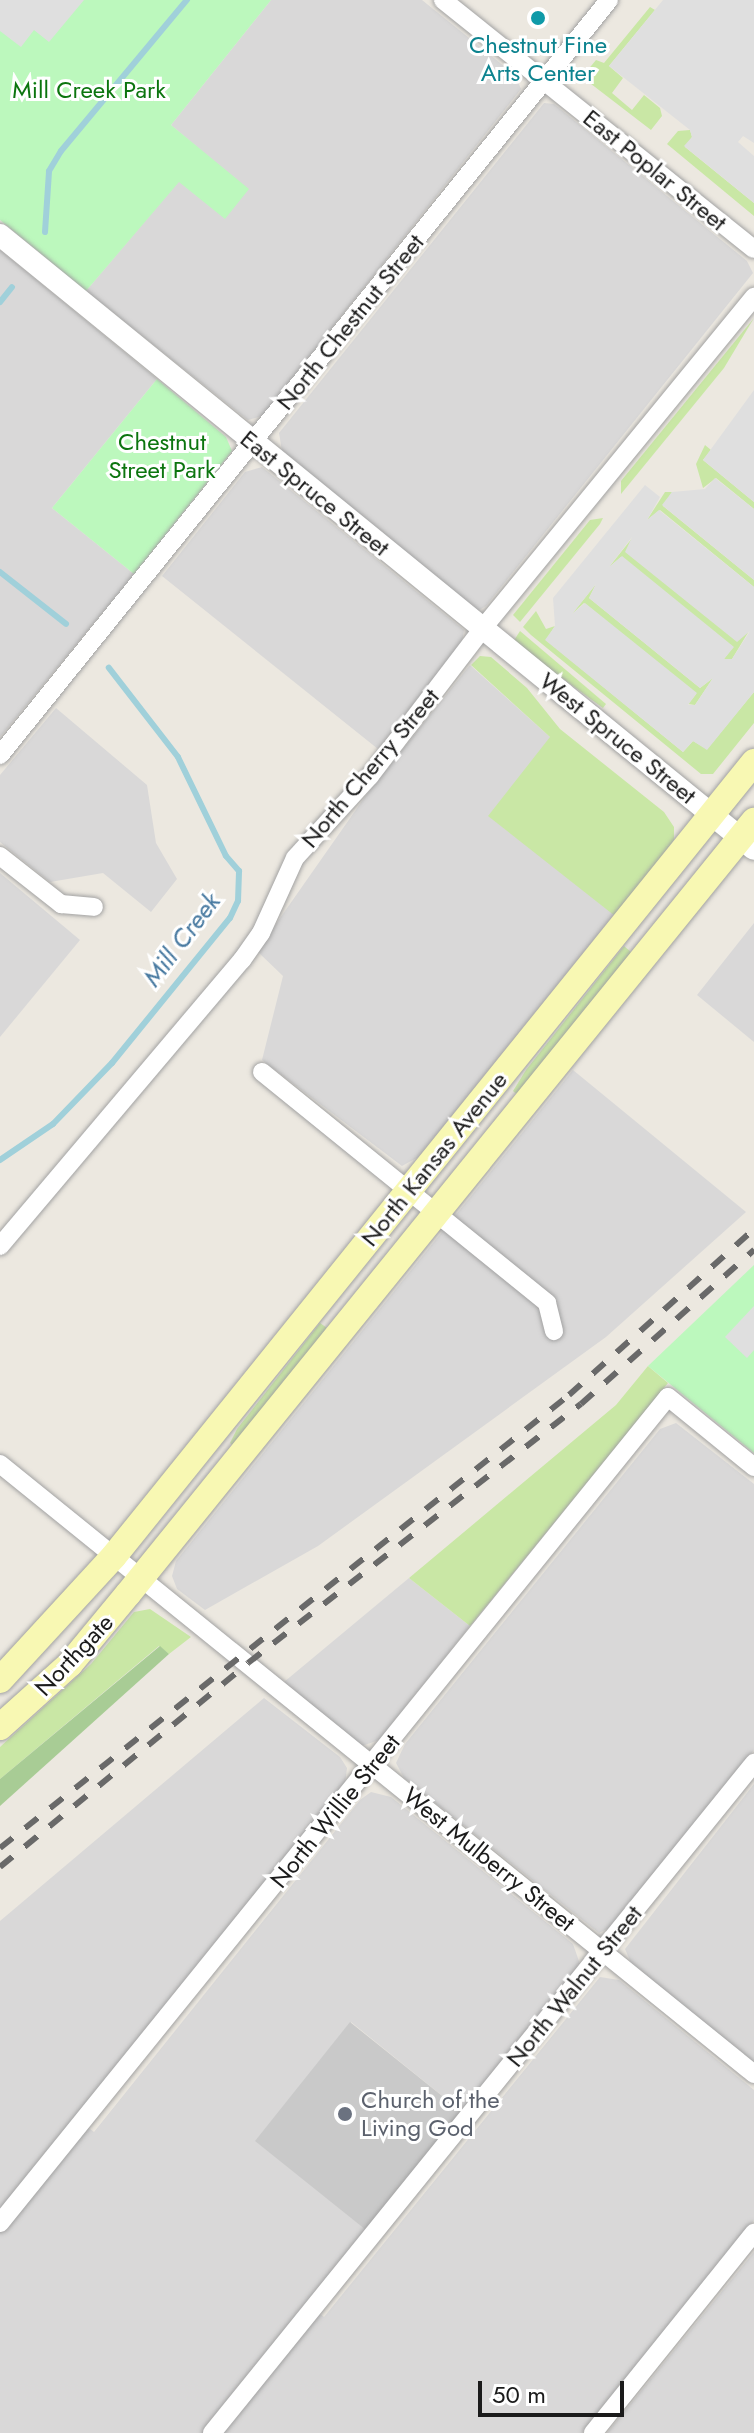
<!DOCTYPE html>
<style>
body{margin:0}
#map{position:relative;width:754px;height:2433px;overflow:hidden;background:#ece8e0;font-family:Jost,sans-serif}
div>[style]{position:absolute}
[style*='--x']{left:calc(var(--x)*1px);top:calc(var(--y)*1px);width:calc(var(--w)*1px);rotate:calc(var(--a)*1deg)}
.residential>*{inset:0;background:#d9d8d8}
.religious>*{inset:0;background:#c9c9c9}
.grass>*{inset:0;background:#c9e7a5}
.forest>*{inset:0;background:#a8cc95}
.park>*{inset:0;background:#bcf8bd}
.parking>*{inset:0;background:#dfdfdf}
.stream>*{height:6px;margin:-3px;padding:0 3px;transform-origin:3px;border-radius:3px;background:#a0d0da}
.roads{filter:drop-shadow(0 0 2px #a2a2a2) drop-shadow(0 0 2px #a2a2a2)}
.minor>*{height:18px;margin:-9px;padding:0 9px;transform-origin:9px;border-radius:9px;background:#fff}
.tertiary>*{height:22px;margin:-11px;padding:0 11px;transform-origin:11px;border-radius:11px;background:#fff}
.secondary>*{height:26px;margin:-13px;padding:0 13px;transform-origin:13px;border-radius:13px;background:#f8f8b3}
.rail>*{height:6px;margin-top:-3px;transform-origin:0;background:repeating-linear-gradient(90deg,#696969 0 16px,transparent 0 32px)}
.dots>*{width:22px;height:22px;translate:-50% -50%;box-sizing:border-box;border:4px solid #fff;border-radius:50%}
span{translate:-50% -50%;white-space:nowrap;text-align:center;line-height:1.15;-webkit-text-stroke:6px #fff;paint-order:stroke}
.culture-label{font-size:24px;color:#0d838f}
.park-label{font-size:24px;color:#0c750f}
.street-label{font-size:24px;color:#1b1b1b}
.worship-label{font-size:24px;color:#5b616d}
.left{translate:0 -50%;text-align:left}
.water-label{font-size:26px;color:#4779a0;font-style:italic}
.scale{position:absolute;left:478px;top:2381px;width:146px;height:36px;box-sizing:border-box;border:4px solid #1b1b1b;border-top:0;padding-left:10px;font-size:24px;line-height:28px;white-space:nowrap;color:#1b1b1b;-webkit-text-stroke:6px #fff;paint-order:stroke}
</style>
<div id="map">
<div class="residential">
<div style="clip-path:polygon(271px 0,422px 0,515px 75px,521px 89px,262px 416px,248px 420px,86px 291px,179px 181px,248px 190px,171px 125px)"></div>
<div style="clip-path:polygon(544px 103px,554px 104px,747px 261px,753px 273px,486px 606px,476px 612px,282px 451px,279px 433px)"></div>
<div style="clip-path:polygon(0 250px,157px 379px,52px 508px,134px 574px,0 737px)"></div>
<div style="clip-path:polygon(262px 467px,464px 630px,462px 642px,378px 749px,162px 576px,245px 472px)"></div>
<div style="clip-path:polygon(470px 665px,550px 737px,615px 916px,422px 1155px,402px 1166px,262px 1060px,283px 976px,257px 951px,367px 794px)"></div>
<div style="clip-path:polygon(56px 708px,147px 785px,156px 843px,177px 879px,151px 912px,103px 873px,50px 882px,0 842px,0 775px)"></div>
<div style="clip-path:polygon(0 873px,80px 940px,0 1037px)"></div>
<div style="clip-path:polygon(754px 923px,754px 1042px,697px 995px)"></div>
<div style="clip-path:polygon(573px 1070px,746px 1212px,606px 1337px,318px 1546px,205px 1610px,177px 1589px,172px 1576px,176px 1561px)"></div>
<div style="clip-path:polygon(676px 1423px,754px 1484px,754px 1750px,611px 1927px,599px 1933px,404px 1778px,396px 1763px,405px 1744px,660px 1429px)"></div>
<div style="clip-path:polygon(409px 1578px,470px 1626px,379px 1740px,362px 1746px,284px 1682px)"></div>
<div style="clip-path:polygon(264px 1698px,340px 1757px,347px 1768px,345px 1784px,78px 2120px,94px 2132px,360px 1800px,371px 1792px,391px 1797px,573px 1944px,580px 1964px,461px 2111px,351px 2022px,366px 2230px,307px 2303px,324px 2317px,600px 1977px,619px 1980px,754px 2090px,754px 2220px,582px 2433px,0 2433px,0 1921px)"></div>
<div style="clip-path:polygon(754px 1784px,754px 2063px,631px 1963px,625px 1949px)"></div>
<div style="clip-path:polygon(754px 2252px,754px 2433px,607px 2433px)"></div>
</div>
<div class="religious">
<div style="clip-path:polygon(350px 2022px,461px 2111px,366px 2230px,255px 2141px)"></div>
</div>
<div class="grass">
<div style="clip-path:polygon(650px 7px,655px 10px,609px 66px,623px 78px,612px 93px,632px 110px,644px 95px,660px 108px,662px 116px,651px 130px,582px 77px,596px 60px,604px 63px)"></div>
<div style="clip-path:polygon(690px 130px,692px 137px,685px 147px,754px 203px,754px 216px,667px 144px,678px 131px)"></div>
<div style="clip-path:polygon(754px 318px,724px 368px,621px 494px,621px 481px)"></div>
<div style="clip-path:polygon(705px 445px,711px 450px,703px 460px,754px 502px,754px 509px,716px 478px,703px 488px,696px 464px)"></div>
<div style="clip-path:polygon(665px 492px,672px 492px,663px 506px,754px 580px,754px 587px,660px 510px,647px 520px)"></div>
<div style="clip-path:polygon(603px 518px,600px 524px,520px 622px,513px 615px,590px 520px)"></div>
<div style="clip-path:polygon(633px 537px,626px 552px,737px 641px,749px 631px,732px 659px,724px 659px,733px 647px,621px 557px,609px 567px)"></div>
<div style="clip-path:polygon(596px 584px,589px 598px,700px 688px,713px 678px,695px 705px,688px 704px,696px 694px,584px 603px,572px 614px)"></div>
<div style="clip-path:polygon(536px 611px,546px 629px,555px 626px,546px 640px,683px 752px,693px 741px,707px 749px,754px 692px,754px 723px,713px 774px,701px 774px,531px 635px,523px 627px)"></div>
<div style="clip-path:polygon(520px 631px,606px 704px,603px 708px,513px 642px)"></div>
<div style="clip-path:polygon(480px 656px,491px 657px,527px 688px,560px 729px,664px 812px,674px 827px,674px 840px,615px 916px,488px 816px,550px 737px,471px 665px)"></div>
<div style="clip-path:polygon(624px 946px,631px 952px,624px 965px,520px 1097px,513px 1091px,526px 1070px)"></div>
<div style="clip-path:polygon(320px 1323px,327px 1328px,236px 1448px,230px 1443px,237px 1429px)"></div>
<div style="clip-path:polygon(648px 1366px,668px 1383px,470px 1626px,409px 1578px,616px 1405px)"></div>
<div style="clip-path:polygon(150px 1609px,191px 1637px,169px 1654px,159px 1646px,0 1779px,0 1747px,91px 1664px,134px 1612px)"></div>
</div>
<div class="forest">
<div style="clip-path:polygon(160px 1646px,169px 1654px,0 1806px,0 1779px)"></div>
</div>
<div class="park">
<div style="clip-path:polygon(0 0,271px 0,171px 125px,249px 189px,225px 219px,179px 182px,86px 291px,0 220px)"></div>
<div style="clip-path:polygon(157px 379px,226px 437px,232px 451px,134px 574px,52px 508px)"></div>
<div style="clip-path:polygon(754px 1265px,754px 1453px,648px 1366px)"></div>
</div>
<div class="parking">
<div style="clip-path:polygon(0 0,84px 0,49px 42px,34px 30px,21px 47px,0 31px)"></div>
<div style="clip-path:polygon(663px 0,754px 0,754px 143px,743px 136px,738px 142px,754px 156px,754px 203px,684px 146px,692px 137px,690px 130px,609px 66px)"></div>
<div style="clip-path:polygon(754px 390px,754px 502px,703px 460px)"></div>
<div style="clip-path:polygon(715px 478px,754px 509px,754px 580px,662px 505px,672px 492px,705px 489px)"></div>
<div style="clip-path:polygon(evenodd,645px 485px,660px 497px,647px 520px,659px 510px,754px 587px,754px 692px,707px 750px,693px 741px,683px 752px,545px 640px,555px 626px,553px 598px,645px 485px,632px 537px,625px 552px,737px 642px,750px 631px,732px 659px,724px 659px,734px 647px,622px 556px,609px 567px,632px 537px,645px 485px,596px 584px,589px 598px,700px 688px,713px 678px,695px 705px,688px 705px,697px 693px,585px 603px,572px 614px,596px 584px)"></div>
<div style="clip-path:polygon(754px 1306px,754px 1350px,747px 1358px,725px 1337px)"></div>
</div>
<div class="stream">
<div style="--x:45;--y:232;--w:61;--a:-86.2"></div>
<div style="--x:49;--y:171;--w:23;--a:-59"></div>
<div style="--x:61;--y:151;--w:197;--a:-50.2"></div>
<div style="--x:0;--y:302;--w:19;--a:-51"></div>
<div style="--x:0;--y:572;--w:84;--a:38.2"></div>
<div style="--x:0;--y:1160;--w:64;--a:-34.2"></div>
<div style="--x:53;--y:1124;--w:85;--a:-46"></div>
<div style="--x:112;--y:1063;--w:187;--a:-50.9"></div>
<div style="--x:230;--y:918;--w:19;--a:-65"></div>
<div style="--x:238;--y:901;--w:30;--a:-88"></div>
<div style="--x:239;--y:871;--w:20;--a:-131"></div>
<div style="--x:226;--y:856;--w:110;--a:-115.9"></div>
<div style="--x:178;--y:757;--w:113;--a:-127.8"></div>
</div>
<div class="roads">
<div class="minor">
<div style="--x:443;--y:0;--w:398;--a:38.7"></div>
<div style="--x:0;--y:755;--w:970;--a:-51.11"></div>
<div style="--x:0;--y:856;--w:78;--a:38.2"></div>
<div style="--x:61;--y:904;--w:33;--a:5"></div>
<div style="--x:262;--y:1072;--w:367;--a:39"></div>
<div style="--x:547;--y:1303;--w:29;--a:76"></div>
<div style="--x:0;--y:1246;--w:375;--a:-49.8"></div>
<div style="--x:242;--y:960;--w:33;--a:-55"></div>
<div style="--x:261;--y:933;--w:82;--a:-65.6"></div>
<div style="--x:295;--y:858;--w:111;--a:-47.6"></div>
<div style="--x:370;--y:776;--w:186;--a:-52.6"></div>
<div style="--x:483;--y:628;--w:428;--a:-50.7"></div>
<div style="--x:0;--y:1464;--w:970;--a:38.97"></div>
<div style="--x:0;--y:2223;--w:1062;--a:-51.04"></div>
<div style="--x:668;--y:1397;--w:111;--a:39.1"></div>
<div style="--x:212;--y:2433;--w:862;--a:-51.03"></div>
<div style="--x:593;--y:2433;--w:257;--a:-51.2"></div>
</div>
<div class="tertiary">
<div style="--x:0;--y:235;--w:972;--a:39.16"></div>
</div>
<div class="secondary">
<div style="--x:0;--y:1680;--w:168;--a:-47.4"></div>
<div style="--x:114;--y:1556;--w:1020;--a:-51.13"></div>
<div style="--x:0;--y:1727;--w:94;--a:-42"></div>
<div style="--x:70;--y:1664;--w:91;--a:-50.4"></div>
<div style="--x:128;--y:1594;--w:995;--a:-51"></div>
</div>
</div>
<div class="rail">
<div style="--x:0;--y:1848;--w:727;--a:-38.52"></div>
<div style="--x:569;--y:1395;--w:249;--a:-41.9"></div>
<div style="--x:0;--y:1867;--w:321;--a:-39.4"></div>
<div style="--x:248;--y:1663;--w:422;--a:-37.9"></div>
<div style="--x:581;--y:1404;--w:232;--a:-41.7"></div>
</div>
<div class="dots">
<div style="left:538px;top:18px;background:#0f9aa8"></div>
<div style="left:345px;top:2114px;background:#6b7280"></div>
</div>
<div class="culture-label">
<span style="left:538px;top:59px">Chestnut Fine<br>Arts Center</span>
</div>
<div class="park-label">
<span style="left:89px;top:90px">Mill Creek Park</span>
<span style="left:162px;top:456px">Chestnut<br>Street Park</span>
</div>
<div class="street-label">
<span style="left:655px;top:170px;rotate:39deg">East Poplar Street</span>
<span style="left:350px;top:322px;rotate:-51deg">North Chestnut Street</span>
<span style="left:315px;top:493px;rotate:39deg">East Spruce Street</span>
<span style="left:618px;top:738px;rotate:39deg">West Spruce Street</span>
<span style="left:370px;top:768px;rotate:-50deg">North Cherry Street</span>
<span style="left:434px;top:1159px;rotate:-51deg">North Kansas Avenue</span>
<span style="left:74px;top:1655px;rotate:-47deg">Northgate</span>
<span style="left:335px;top:1811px;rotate:-51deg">North Willie Street</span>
<span style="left:489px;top:1859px;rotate:39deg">West Mulberry Street</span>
<span style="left:574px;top:1986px;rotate:-51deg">North Walnut Street</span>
</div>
<div class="worship-label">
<span class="left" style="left:361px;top:2114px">Church of the<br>Living God</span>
</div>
<div class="water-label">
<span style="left:182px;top:940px;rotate:-53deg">Mill Creek</span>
</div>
<div class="scale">50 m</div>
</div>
